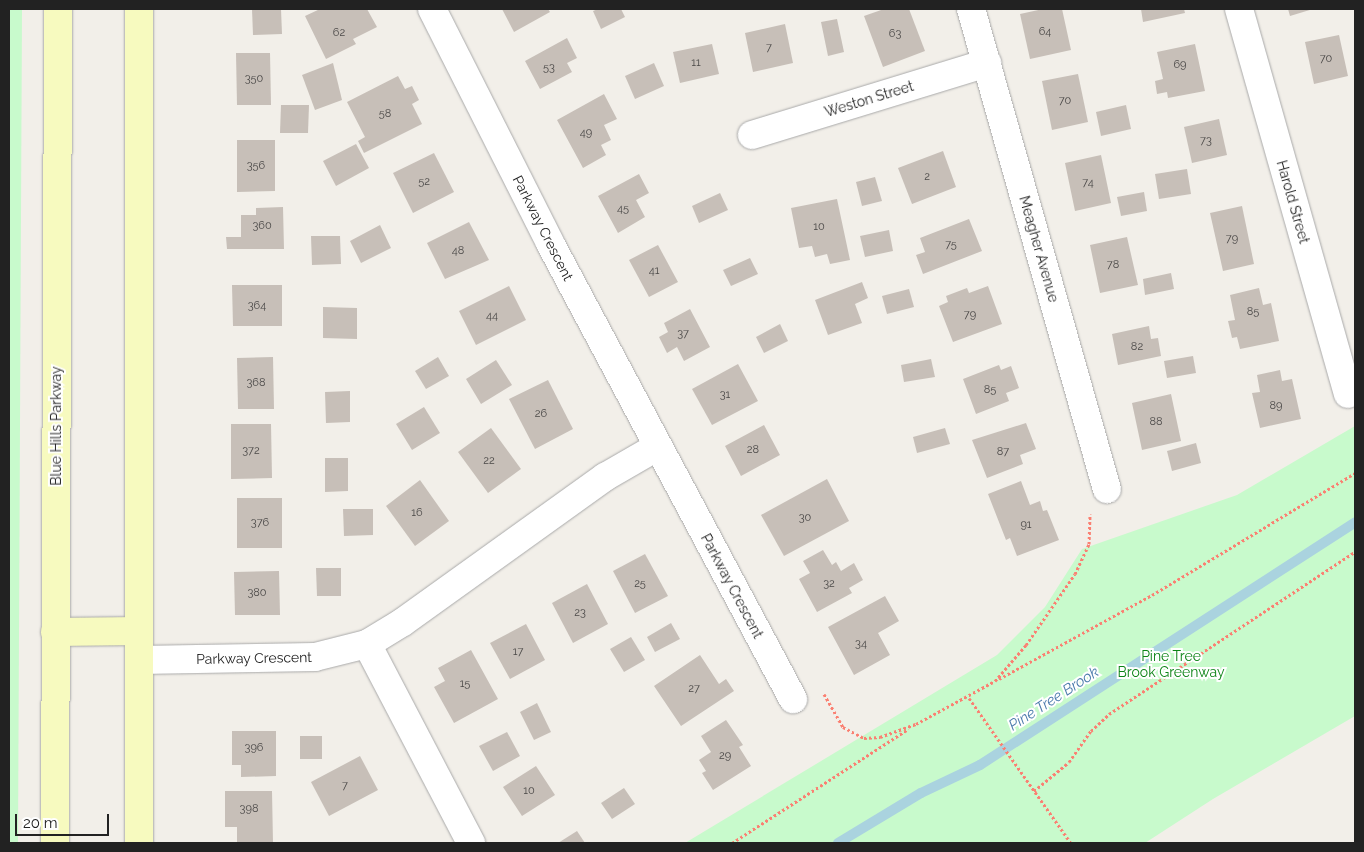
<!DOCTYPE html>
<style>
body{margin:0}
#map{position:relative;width:1364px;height:852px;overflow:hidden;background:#f2efe9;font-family:Raleway,sans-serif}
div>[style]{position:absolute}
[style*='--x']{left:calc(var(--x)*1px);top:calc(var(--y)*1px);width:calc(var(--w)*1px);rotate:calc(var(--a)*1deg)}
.park>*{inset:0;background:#c8facc}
.stream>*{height:10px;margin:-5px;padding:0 5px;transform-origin:5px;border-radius:5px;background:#aad3df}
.building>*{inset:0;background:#c7bfb8}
.path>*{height:3px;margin-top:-1.5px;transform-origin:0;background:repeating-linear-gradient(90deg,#fa8072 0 2.5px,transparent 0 5px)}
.roads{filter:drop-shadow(0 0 1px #a9a9a9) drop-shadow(0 0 1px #a9a9a9)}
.street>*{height:28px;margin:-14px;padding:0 14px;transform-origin:14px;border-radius:14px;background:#fff}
.secondary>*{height:28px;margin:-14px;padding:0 14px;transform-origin:14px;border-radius:14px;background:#f7fabf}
span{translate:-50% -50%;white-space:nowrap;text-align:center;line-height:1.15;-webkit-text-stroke:4px #fff;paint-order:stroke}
.number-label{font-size:11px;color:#4b4948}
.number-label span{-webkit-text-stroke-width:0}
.street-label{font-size:14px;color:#222}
.park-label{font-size:14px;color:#0c8416}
.water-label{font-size:15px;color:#4a7aab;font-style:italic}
.frame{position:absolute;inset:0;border:10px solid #222;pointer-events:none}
.scale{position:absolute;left:15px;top:814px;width:94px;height:22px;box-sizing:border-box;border:2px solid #222;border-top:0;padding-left:6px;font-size:15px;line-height:18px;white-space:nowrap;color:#222;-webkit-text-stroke:4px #fff;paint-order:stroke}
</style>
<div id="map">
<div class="park">
<div style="clip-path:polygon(9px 9px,22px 9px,18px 843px,9px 843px)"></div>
<div style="clip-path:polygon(1355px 426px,1355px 716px,1213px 799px,1145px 843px,685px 843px,997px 655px,1045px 607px,1082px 549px,1237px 495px)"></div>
</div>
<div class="stream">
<div style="--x:838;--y:843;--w:97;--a:-31.1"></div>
<div style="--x:921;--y:793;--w:65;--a:-25.4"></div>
<div style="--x:980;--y:765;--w:447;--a:-32.9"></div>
</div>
<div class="building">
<div style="clip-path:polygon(252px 9px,281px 9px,282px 34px,253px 35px)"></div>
<div style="clip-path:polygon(320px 9px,367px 9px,377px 27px,353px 39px,356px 44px,326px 59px,305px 16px)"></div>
<div style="clip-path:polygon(502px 9px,548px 9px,550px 12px,514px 32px)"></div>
<div style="clip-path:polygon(598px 9px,621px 9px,625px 17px,601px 29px,593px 11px)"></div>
<div style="clip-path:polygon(884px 9px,909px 9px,925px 51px,883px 67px,864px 16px)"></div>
<div style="clip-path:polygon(1043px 9px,1062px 9px,1071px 50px,1030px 59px,1020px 14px)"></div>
<div style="clip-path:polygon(1141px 9px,1184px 9px,1185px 13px,1143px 22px)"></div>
<div style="clip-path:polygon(1288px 9px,1313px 9px,1290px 16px)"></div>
<div style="clip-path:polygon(837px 19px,844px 52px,828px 56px,821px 22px)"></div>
<div style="clip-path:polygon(785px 24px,793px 63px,753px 72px,745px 33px)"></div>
<div style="clip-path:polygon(1339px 35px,1348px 76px,1314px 84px,1305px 42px)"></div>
<div style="clip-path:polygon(567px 38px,577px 58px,567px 63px,572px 72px,540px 89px,525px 61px)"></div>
<div style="clip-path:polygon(712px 44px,719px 74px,680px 83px,673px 52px)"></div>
<div style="clip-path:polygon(1195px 44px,1205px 91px,1168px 98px,1167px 92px,1157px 94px,1155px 81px,1163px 79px,1157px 52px)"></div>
<div style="clip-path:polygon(236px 53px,270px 53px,271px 105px,237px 105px)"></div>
<div style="clip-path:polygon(333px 63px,342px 100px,315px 110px,302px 75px)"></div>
<div style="clip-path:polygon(654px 63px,664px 86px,635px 99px,625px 76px)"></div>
<div style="clip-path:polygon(1078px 74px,1088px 122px,1052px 130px,1042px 81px)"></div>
<div style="clip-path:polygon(398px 76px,405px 89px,412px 86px,419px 100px,412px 104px,422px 124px,364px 153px,358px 141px,365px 137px,347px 102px)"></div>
<div style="clip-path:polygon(604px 94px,617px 119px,604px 125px,611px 140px,601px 145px,606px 155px,583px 168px,557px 120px)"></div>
<div style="clip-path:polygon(281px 105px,309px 105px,308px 133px,280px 133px)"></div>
<div style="clip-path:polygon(1126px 105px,1131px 129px,1101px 136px,1096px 112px)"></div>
<div style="clip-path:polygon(1219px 119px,1227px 155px,1192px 163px,1184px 127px)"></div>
<div style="clip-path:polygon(237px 140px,275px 140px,275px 191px,237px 192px)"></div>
<div style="clip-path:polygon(356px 144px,369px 168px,336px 186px,323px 161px)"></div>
<div style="clip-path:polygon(943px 151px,956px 187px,912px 204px,898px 168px)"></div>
<div style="clip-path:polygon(434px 153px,454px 192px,413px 213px,393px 173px)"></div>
<div style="clip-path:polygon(1101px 155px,1111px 203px,1075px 211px,1065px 163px)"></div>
<div style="clip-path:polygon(1187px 169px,1191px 194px,1159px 199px,1155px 174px)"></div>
<div style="clip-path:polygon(639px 174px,649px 193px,636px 200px,645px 217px,618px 233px,598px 196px)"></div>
<div style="clip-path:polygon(875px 177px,882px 201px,862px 206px,856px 182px)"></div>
<div style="clip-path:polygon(1144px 192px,1147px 211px,1121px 216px,1117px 197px)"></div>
<div style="clip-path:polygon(720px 193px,728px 210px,699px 223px,692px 206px)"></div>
<div style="clip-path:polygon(837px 199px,850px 260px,830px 264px,827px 254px,815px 257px,812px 246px,799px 248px,791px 208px)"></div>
<div style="clip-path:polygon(1242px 206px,1254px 264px,1223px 271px,1210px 213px)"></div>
<div style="clip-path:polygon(283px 207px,284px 249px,227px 249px,226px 237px,241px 237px,241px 215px,256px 215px,256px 208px)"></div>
<div style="clip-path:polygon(969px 219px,982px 251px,923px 274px,916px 255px,925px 252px,920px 238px)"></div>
<div style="clip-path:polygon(469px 222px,489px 260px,445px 279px,427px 243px)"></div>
<div style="clip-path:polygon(380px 225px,391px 248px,361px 263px,350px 241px)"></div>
<div style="clip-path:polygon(889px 230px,893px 251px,865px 257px,860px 236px)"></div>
<div style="clip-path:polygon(311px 236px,340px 236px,341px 264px,312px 265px)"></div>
<div style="clip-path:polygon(1127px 237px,1138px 285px,1100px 293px,1090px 245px)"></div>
<div style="clip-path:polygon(658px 245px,678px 282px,649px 297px,629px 260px)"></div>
<div style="clip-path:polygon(750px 258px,758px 274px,731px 286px,723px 270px)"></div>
<div style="clip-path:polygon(1171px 273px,1174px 289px,1145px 295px,1143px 279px)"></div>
<div style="clip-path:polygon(862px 282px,868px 298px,855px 304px,862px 323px,828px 335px,815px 300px)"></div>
<div style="clip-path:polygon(232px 285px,282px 285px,282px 326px,233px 326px)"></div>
<div style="clip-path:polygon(509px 286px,526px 320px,476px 345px,459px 311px)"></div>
<div style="clip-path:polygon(988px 286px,1002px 324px,953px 342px,939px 306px,948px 302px,946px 296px,967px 288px,969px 293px)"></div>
<div style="clip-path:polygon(1259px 288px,1263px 305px,1271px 303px,1279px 341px,1240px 349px,1237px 337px,1232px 338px,1228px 321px,1235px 320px,1230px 295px)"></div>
<div style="clip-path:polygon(909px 289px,914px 307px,887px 314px,882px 296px)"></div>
<div style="clip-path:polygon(323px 307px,357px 308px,357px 339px,323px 338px)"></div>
<div style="clip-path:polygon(690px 309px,710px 347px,684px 361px,677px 347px,667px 353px,659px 337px,668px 332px,664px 323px)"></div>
<div style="clip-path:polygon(780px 324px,788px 341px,764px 353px,756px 337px)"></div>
<div style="clip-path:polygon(1149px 326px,1151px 339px,1158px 338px,1161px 356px,1118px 365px,1112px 334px)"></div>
<div style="clip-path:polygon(1193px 356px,1196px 373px,1167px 378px,1164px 361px)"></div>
<div style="clip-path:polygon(273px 357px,274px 409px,238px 409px,237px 358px)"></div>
<div style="clip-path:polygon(438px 357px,449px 376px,426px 389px,415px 371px)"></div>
<div style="clip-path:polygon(931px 359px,935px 377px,904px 382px,901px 365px)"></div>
<div style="clip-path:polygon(496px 360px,512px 385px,481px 404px,466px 379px)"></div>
<div style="clip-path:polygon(738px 364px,758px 401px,712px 425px,692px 389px)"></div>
<div style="clip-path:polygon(999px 365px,1001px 370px,1011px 366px,1019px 388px,1006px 393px,1009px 401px,976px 414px,963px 379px)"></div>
<div style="clip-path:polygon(1280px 370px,1282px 381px,1292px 379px,1301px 419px,1260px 428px,1252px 393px,1260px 392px,1257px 375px)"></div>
<div style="clip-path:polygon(548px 380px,573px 429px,535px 449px,509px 399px)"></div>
<div style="clip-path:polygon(350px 391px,350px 422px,326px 423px,325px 392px)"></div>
<div style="clip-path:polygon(1171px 394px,1181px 441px,1142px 450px,1132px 403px)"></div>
<div style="clip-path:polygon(424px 407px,440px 433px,412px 450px,396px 424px)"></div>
<div style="clip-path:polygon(1026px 423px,1036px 449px,1020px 455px,1023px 464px,987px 478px,972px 440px)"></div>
<div style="clip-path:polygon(231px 424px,271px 424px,272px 478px,231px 479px)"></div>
<div style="clip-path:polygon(764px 425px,780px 455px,741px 476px,725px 446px)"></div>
<div style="clip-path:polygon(491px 428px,521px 469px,488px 493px,458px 452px)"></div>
<div style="clip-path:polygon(945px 428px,950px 444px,917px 453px,913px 437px)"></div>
<div style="clip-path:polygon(1196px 443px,1201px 463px,1172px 471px,1167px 451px)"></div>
<div style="clip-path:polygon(325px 458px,348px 458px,348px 491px,325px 492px)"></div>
<div style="clip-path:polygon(827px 479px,849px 521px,784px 556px,761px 515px)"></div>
<div style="clip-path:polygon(420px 480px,449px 521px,415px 546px,386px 506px)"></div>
<div style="clip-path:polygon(1021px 481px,1030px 505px,1040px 501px,1043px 511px,1047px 510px,1059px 540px,1017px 556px,1010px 538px,1006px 540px,988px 494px)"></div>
<div style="clip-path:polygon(237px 498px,282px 498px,282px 548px,237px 548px)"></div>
<div style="clip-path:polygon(343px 509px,373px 509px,373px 535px,344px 536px)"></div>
<div style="clip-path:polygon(823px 550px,832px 565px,836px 562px,841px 571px,854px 563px,863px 580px,849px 588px,852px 593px,817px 612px,799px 579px,810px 573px,803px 561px)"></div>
<div style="clip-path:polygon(645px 554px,668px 596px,635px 613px,613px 571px)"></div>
<div style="clip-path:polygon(316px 568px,341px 568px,341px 596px,317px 596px)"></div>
<div style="clip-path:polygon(279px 571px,280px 615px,235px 615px,234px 572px)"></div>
<div style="clip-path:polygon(587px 584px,608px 624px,573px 643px,552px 603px)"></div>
<div style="clip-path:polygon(885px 596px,899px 621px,878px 633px,890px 655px,854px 675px,828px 627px)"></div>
<div style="clip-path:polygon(671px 623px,680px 639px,655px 652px,647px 637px)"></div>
<div style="clip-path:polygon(526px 624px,545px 660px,510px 679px,490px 643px)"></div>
<div style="clip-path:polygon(631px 637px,645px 660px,624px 672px,610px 649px)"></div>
<div style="clip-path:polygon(471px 650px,498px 699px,454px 723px,434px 687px,445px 681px,438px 668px)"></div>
<div style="clip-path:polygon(700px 655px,719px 684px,726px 679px,734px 691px,681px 726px,654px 686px)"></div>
<div style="clip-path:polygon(537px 703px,551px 732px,534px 740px,520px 712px)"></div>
<div style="clip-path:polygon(726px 720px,743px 745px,739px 747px,751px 766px,713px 790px,702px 773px,706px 771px,699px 760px,711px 752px,701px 736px)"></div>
<div style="clip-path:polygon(232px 731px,276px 731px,276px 776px,241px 777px,241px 765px,232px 765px)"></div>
<div style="clip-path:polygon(507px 732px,520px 756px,493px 771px,479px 746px)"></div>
<div style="clip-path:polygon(300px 736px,322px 736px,322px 759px,300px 759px)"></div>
<div style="clip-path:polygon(360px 756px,378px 790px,329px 816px,311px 782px)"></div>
<div style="clip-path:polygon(536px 766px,555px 795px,522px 816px,503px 787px)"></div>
<div style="clip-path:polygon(624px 788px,635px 804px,612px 819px,601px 803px)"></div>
<div style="clip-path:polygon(225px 791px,272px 791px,273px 843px,237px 843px,237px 827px,225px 827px)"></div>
<div style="clip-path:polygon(577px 831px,585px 843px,558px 843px)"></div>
</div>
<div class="path">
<div style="--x:999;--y:679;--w:175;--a:-28.8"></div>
<div style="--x:1152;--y:595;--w:237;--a:-31"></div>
<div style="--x:824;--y:694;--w:38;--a:60"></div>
<div style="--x:843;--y:727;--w:24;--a:28"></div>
<div style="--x:864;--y:738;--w:16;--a:-4"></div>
<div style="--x:880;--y:737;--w:38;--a:-20"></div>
<div style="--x:916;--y:724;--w:90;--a:-28.6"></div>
<div style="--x:995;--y:681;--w:48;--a:-49.3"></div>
<div style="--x:1026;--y:645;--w:86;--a:-55.4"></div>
<div style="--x:1075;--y:574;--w:33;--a:-65"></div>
<div style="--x:1089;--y:544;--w:30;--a:-88"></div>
<div style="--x:969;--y:698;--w:177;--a:54.9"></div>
<div style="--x:1034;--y:791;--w:45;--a:-39.6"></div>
<div style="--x:1069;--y:762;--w:38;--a:-55"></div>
<div style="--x:1091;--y:731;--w:25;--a:-43"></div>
<div style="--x:1109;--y:714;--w:295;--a:-33.4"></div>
<div style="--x:732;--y:843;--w:210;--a:-32.9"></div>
</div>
<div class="roads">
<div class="street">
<div style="--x:432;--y:9;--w:262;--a:63.2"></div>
<div style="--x:550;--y:243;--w:517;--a:61.95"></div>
<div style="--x:971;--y:9;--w:499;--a:74.2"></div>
<div style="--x:1239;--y:9;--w:400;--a:74.2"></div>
<div style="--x:752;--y:135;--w:246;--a:-17"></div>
<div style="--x:367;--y:644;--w:225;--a:62.4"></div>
<div style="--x:139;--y:660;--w:176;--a:-1"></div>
<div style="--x:315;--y:657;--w:54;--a:-14"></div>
<div style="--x:367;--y:644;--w:42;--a:-31.4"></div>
<div style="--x:403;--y:622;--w:249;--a:-35.7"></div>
<div style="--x:605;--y:477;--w:60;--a:-30"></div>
</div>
<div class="secondary">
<div style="--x:55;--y:632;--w:84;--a:-0.7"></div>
<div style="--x:55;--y:843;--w:834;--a:-89.79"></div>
<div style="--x:139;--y:843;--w:834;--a:-90"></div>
</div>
</div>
<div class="number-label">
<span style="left:1045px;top:32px">64</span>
<span style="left:339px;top:33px">62</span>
<span style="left:895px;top:34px">63</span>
<span style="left:769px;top:48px">7</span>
<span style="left:1326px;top:59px">70</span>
<span style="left:696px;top:63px">11</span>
<span style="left:1180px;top:65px">69</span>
<span style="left:549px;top:68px">53</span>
<span style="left:254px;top:79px">350</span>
<span style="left:1065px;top:101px">70</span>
<span style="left:385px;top:114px">58</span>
<span style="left:586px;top:133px">49</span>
<span style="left:1206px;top:141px">73</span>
<span style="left:256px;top:166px">356</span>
<span style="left:927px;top:177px">2</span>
<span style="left:424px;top:182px">52</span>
<span style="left:1088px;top:183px">74</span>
<span style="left:623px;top:209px">45</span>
<span style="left:262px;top:226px">360</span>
<span style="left:819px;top:227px">10</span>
<span style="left:1232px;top:239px">79</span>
<span style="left:951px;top:245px">75</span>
<span style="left:458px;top:251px">48</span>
<span style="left:1113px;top:265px">78</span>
<span style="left:654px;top:271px">41</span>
<span style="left:257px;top:306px">364</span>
<span style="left:1253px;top:312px">85</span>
<span style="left:970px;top:315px">79</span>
<span style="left:492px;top:316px">44</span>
<span style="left:683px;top:334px">37</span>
<span style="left:1137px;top:347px">82</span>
<span style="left:256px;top:383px">368</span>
<span style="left:990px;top:390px">85</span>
<span style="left:725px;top:395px">31</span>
<span style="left:1276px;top:406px">89</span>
<span style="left:541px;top:414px">26</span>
<span style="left:1156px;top:422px">88</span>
<span style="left:753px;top:450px">28</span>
<span style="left:251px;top:451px">372</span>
<span style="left:1003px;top:452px">87</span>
<span style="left:489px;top:461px">22</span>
<span style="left:417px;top:513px">16</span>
<span style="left:805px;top:518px">30</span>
<span style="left:260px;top:523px">376</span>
<span style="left:1026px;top:525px">91</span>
<span style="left:640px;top:584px">25</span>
<span style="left:829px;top:584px">32</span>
<span style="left:257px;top:593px">380</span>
<span style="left:580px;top:613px">23</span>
<span style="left:861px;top:644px">34</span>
<span style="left:518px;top:652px">17</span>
<span style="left:465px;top:684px">15</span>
<span style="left:694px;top:689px">27</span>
<span style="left:254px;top:748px">396</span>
<span style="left:725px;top:756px">29</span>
<span style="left:345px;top:786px">7</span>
<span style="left:529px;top:791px">10</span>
<span style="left:249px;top:809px">398</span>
</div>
<div class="street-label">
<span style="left:869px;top:99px;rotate:-17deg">Weston Street</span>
<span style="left:1293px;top:202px;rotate:74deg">Harold Street</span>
<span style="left:543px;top:228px;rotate:63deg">Parkway Crescent</span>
<span style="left:1039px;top:249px;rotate:74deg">Meagher Avenue</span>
<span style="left:56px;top:426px;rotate:-90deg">Blue Hills Parkway</span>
<span style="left:732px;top:586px;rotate:62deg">Parkway Crescent</span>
<span style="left:254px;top:658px;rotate:-1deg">Parkway Crescent</span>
</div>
<div class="park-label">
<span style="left:1171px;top:664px">Pine Tree<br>Brook Greenway</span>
</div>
<div class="water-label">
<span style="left:1054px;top:699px;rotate:-33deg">Pine Tree Brook</span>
</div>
<div class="frame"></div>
<div class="scale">20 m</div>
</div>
